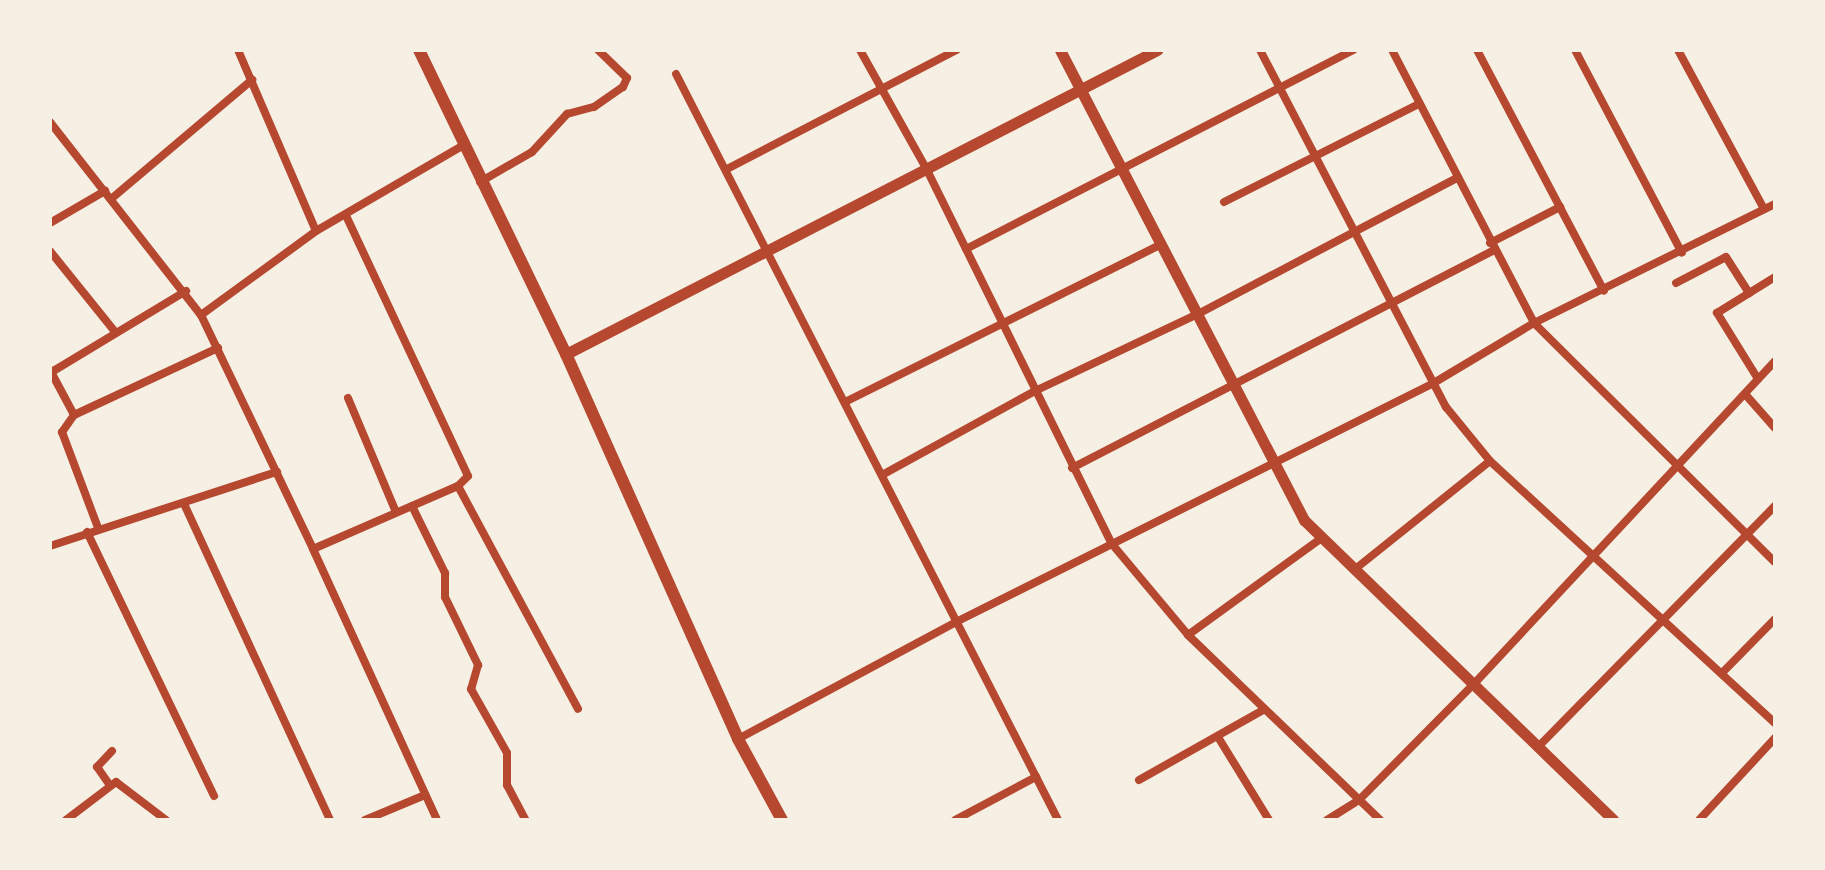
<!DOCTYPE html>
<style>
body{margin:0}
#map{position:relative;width:1825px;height:870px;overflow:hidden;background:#f6efe4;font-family:Manrope,sans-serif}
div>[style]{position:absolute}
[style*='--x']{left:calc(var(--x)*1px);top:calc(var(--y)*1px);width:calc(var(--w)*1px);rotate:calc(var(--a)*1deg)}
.minor>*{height:8px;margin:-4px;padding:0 4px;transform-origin:4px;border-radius:4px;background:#b5482f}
.tertiary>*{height:11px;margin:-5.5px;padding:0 5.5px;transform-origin:5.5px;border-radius:5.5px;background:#b5482f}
.secondary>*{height:12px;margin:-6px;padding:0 6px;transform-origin:6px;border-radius:6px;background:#b5482f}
span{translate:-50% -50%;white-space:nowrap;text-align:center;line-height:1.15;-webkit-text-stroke:8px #f6efe4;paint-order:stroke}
.frame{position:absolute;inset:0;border:52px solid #f6efe4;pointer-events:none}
</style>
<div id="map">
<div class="minor">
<div style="--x:238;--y:50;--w:197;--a:66.7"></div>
<div style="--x:860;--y:50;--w:135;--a:60.8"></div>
<div style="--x:926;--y:168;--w:419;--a:63.7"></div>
<div style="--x:1112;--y:544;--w:119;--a:50.1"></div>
<div style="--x:1188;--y:635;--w:267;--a:43.9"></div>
<div style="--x:1260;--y:50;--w:403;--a:62.5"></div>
<div style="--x:1446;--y:407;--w:70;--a:50.8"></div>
<div style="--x:1490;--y:461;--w:387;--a:42.6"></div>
<div style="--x:1392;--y:50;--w:308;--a:62.5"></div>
<div style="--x:1534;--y:323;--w:339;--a:44.8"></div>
<div style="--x:1477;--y:50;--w:272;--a:62.2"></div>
<div style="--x:1575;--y:50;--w:229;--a:62.2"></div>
<div style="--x:1678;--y:50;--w:181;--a:61.6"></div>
<div style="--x:676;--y:74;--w:838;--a:62.88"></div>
<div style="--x:50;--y:122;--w:245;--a:52"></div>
<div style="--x:201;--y:315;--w:259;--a:64.4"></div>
<div style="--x:313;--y:549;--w:158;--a:-23.5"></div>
<div style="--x:458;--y:486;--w:14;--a:-45"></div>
<div style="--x:468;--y:476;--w:288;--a:-115.1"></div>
<div style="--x:727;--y:169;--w:259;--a:-27.4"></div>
<div style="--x:480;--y:182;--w:60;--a:-30"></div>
<div style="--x:532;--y:152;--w:52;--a:-47.4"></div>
<div style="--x:567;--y:114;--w:28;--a:-15"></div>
<div style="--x:594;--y:107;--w:35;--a:-35"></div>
<div style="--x:623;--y:87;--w:10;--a:-66"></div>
<div style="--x:627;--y:78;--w:40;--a:-136"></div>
<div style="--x:111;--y:199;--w:185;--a:-40.2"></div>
<div style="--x:1224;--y:202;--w:218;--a:-26.7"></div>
<div style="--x:50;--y:223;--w:64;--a:-30.2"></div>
<div style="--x:1490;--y:243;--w:79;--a:-27.2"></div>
<div style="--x:966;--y:249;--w:436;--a:-27.2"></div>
<div style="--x:50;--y:251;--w:105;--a:51.2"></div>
<div style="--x:1676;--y:283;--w:56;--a:-27.5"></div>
<div style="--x:1726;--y:257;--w:43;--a:57.4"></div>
<div style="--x:201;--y:315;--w:142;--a:-36.1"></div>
<div style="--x:316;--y:231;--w:169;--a:-30.2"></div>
<div style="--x:50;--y:370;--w:51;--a:61.9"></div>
<div style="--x:74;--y:415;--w:159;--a:-25"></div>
<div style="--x:50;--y:373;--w:159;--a:-31.1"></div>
<div style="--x:1758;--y:379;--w:78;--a:-121.8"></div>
<div style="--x:1717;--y:313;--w:68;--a:-31.8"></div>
<div style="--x:1745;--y:394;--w:45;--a:48.6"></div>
<div style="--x:348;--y:398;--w:124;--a:67.2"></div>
<div style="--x:845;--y:402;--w:352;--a:-26.5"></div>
<div style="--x:74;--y:415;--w:21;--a:125"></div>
<div style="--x:62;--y:432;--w:103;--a:69.4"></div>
<div style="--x:1072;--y:468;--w:475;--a:-27.3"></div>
<div style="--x:882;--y:475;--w:175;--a:-28.8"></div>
<div style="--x:1035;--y:391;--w:178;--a:-25.3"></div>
<div style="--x:1196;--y:315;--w:295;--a:-27.7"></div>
<div style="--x:458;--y:486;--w:253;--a:61.7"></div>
<div style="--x:185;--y:506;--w:346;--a:65.2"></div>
<div style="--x:412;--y:506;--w:75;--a:63.8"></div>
<div style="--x:445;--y:573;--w:24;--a:90"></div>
<div style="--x:445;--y:597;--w:76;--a:64.1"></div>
<div style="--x:478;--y:665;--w:25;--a:106"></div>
<div style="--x:471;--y:689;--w:73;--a:60.6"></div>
<div style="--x:507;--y:753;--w:32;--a:90"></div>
<div style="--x:507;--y:785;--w:40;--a:62"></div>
<div style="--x:87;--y:532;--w:293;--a:64.3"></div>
<div style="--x:50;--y:546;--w:239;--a:-18.1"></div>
<div style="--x:313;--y:549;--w:298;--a:65.4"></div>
<div style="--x:1354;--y:570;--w:174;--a:-38.7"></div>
<div style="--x:1188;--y:635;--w:163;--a:-36"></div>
<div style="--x:1722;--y:673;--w:76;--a:-45.5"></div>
<div style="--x:1218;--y:737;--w:97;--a:58.4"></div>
<div style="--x:738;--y:739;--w:247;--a:-28.2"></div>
<div style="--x:956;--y:622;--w:532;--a:-26.57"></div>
<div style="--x:1432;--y:384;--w:119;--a:-30.9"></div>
<div style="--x:1534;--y:323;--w:269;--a:-26.3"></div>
<div style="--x:1538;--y:747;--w:338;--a:-45.5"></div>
<div style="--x:1139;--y:780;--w:142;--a:-29.4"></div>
<div style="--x:109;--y:784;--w:21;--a:-125"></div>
<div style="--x:97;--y:767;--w:22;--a:-47"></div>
<div style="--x:66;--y:820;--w:63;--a:-37.2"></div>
<div style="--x:116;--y:782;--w:63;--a:37.2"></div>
<div style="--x:365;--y:820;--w:65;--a:-22.6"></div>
<div style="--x:955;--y:820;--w:92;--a:-28"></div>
<div style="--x:1327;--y:820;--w:38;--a:-32"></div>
<div style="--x:1359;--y:800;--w:161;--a:-45.3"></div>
<div style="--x:1472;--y:686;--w:444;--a:-47"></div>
<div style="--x:1699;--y:820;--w:112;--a:-47.2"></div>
</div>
<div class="tertiary">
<div style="--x:1060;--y:50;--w:530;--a:62.56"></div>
<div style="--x:1304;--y:520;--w:431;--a:44.1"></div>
<div style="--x:566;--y:354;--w:665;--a:-27.22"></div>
</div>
<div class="secondary">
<div style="--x:419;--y:50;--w:338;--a:64.2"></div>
<div style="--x:566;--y:354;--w:422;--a:65.9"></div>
<div style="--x:738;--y:739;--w:92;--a:61.5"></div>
</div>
<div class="frame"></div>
</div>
